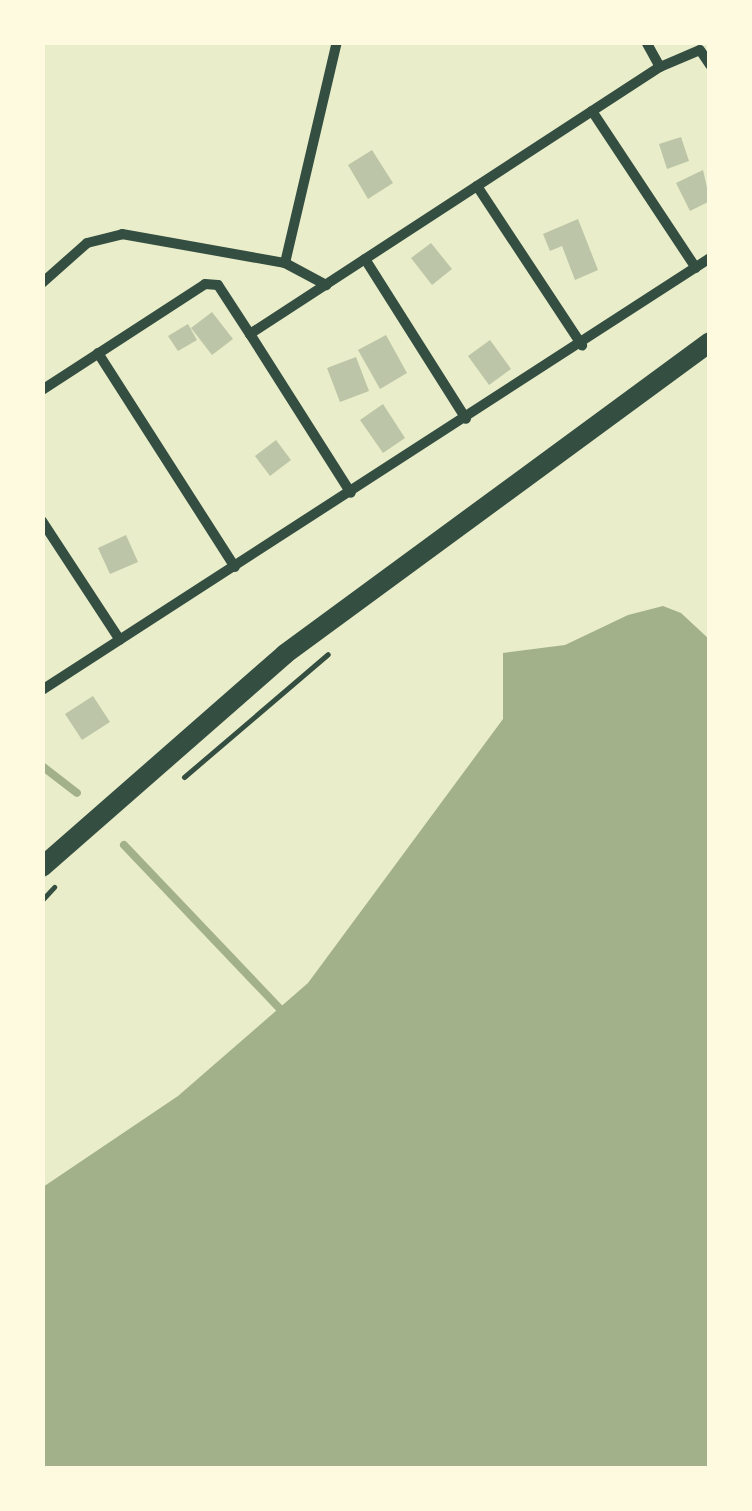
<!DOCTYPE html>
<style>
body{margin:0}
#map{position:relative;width:752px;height:1511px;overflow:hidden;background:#e9edc9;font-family:Roboto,sans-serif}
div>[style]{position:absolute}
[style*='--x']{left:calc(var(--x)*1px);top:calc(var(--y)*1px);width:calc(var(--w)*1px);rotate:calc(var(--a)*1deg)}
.water>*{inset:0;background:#a3b18a}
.stream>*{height:8px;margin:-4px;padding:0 4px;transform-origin:4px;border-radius:4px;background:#a3b18a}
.building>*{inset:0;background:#bcc5a7}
.path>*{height:5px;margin:-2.5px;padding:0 2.5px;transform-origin:2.5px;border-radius:2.5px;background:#344e41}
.minor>*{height:10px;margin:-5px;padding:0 5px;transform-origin:5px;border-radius:5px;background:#344e41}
.secondary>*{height:20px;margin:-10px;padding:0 10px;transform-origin:10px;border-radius:10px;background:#344e41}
span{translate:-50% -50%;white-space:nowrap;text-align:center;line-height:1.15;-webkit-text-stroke:8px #fefae0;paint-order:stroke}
.frame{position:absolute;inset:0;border:45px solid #fefae0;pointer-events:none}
</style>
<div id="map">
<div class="water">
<div style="clip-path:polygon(663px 606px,681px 613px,709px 639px,709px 1468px,43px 1468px,43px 1187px,178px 1096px,308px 983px,503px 719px,503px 653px,565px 645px,628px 615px)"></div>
</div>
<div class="stream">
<div style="--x:42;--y:766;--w:44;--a:37.6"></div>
<div style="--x:124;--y:845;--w:235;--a:46.4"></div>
</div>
<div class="building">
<div style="clip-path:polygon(681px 137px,689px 161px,667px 169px,659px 144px)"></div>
<div style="clip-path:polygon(372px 150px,393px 183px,368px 199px,348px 165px)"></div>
<div style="clip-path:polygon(703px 170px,710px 201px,690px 211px,676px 183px)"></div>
<div style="clip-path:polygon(578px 219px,598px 270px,575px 280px,562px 246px,550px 251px,543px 234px)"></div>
<div style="clip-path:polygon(431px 243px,452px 269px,432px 285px,411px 258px)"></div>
<div style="clip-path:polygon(212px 312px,233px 339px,212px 355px,191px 328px)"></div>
<div style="clip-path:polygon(188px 324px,197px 340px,178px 351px,168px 336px)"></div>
<div style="clip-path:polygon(386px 335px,407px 373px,380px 389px,358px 350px)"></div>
<div style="clip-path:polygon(490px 340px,511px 369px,489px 385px,468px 356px)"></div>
<div style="clip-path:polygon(356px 357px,369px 391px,340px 402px,327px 368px)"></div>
<div style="clip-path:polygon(383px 404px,405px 438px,383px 453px,360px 420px)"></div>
<div style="clip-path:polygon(276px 440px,291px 460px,270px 476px,255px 456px)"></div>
<div style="clip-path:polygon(126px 535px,138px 562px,110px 574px,98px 548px)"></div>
<div style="clip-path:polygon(93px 696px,110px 722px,82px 740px,65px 714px)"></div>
</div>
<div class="path">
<div style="--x:184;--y:777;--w:189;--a:-40.5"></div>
<div style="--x:42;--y:900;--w:18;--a:-47"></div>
</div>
<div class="minor">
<div style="--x:660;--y:67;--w:43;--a:-23"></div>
<div style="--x:700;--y:50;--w:18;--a:56"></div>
<div style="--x:592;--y:111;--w:188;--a:56.5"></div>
<div style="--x:477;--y:186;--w:191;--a:56.6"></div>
<div style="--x:365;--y:259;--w:189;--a:57.7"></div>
<div style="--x:285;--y:263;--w:47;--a:28.2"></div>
<div style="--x:42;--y:283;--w:60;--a:-41.6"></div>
<div style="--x:87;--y:243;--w:36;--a:-14"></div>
<div style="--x:122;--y:234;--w:166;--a:10.1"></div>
<div style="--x:285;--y:263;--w:227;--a:-76.8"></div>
<div style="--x:250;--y:334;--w:188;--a:57.6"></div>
<div style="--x:98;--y:353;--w:254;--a:57.4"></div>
<div style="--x:42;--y:390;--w:194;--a:-33"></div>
<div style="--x:205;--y:284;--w:13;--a:4"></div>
<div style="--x:218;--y:285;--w:59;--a:56.9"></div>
<div style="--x:250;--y:334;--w:489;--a:-33.1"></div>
<div style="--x:660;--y:67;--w:29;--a:-119"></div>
<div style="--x:42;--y:521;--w:142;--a:56.8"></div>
<div style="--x:42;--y:690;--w:796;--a:-32.89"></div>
</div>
<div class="secondary">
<div style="--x:42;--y:867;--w:323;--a:-41.2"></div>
<div style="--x:285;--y:654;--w:527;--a:-36.28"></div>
</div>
<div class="frame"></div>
</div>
